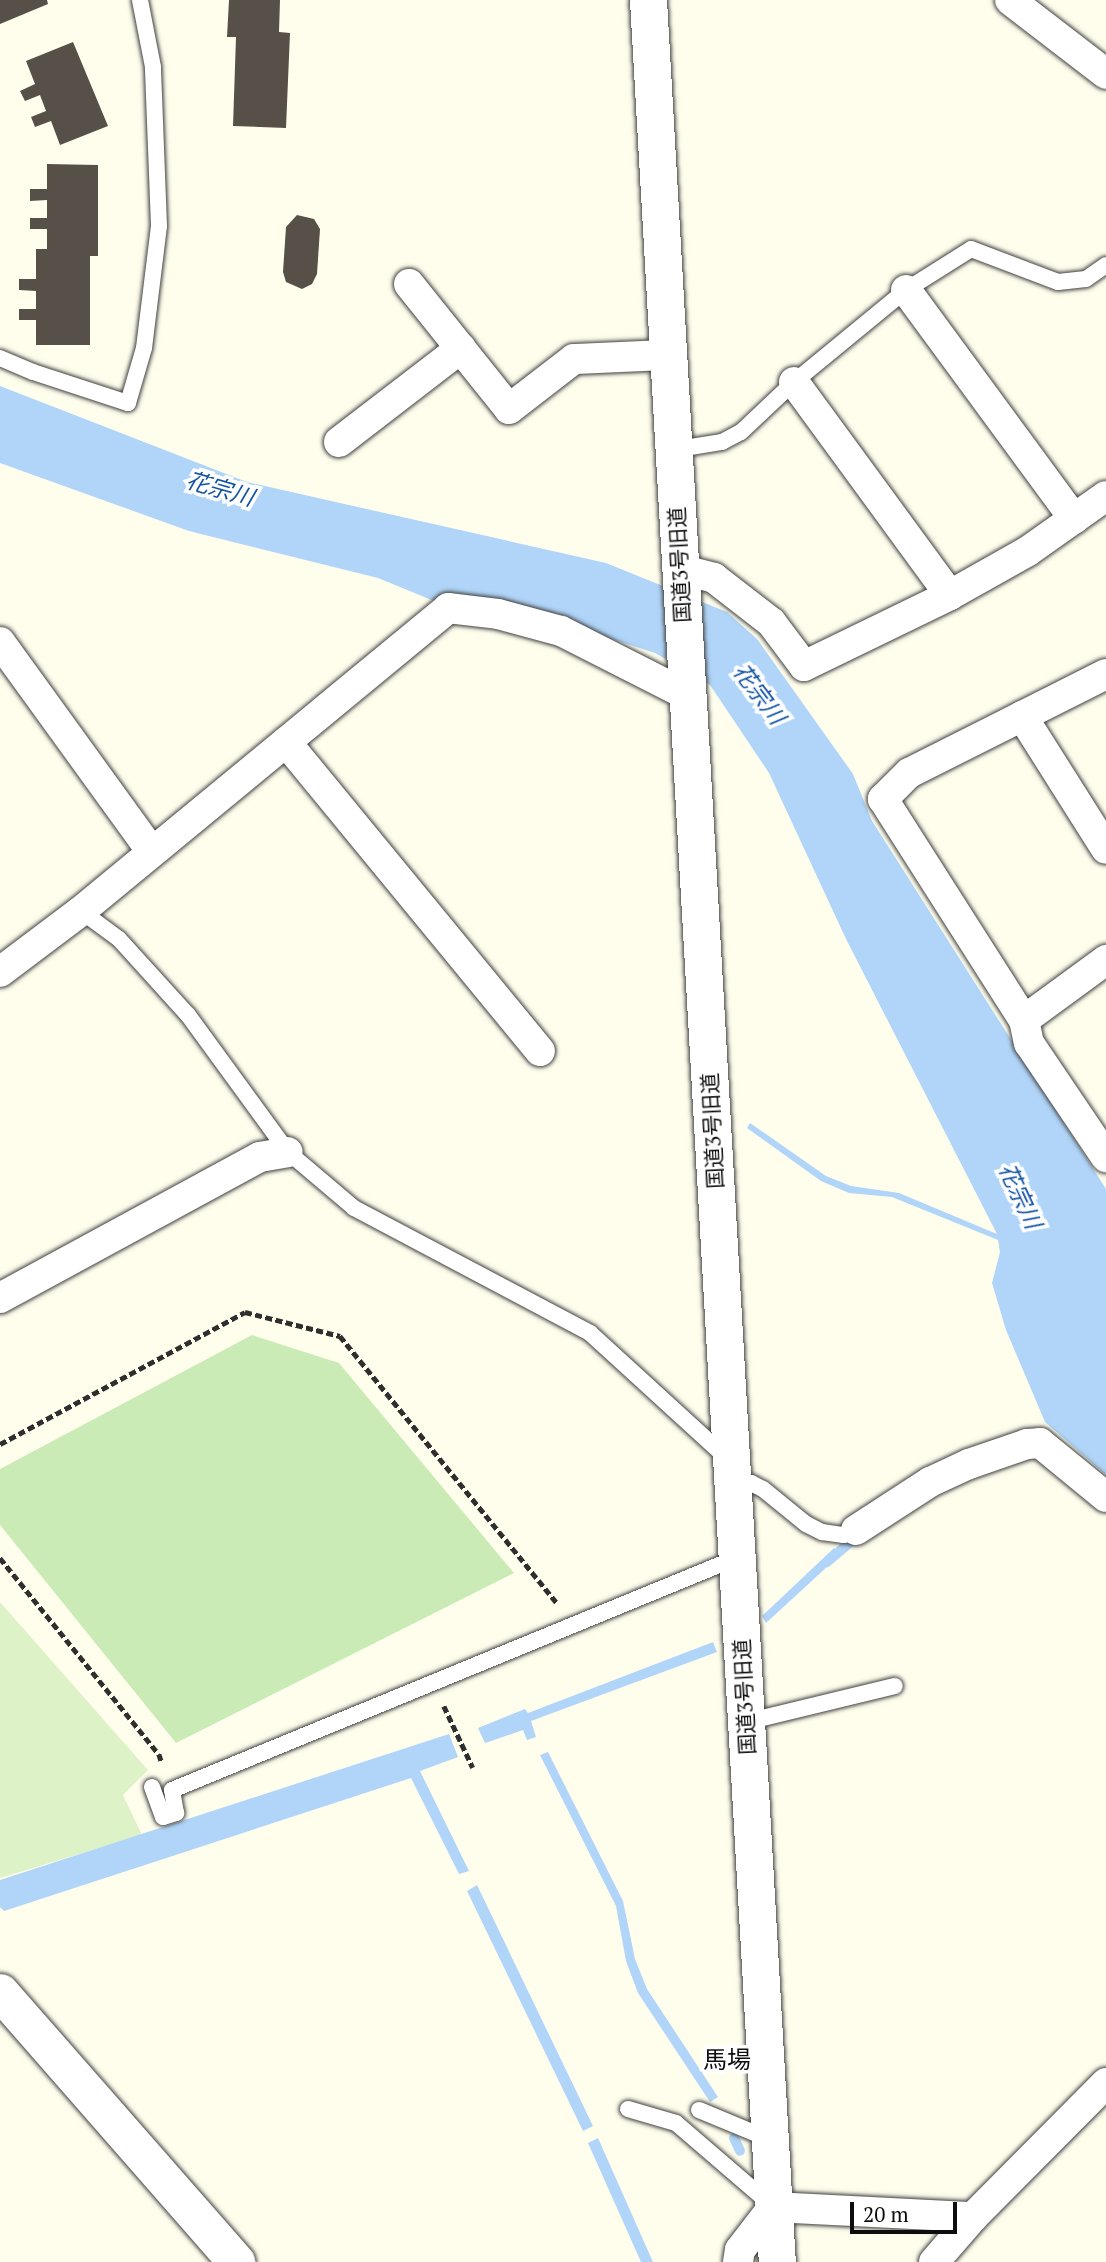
<!DOCTYPE html>
<meta charset="utf-8">
<style>
body{margin:0}
#map{position:relative;width:1106px;height:2262px;overflow:hidden;background:#fffeed;font-family:"PT Serif","Noto Sans JP",serif}
div>[style]{position:absolute}
[style*='--x']{left:calc(var(--x)*1px);top:calc(var(--y)*1px);width:calc(var(--w)*1px);rotate:calc(var(--a)*1deg)}
.green>*{inset:0;background:#cbebb6}
.pitch>*{inset:0;background:#def2c8}
.water>*{inset:0;background:#b0d5f8}
.stream>*{height:10px;margin:-5px;padding:0 5px;transform-origin:5px;border-radius:5px;background:#b0d5f8}
.building>*{inset:0;background:#565049}
.path>*{height:4.5px;margin-top:-2.25px;transform-origin:0;background:repeating-linear-gradient(90deg,#2f2f2f 0 7px,transparent 0 10.5px)}
.roads{filter:drop-shadow(0 0 2px #404040) drop-shadow(0 0 2px #404040)}
.service>*{height:16px;margin:-8px;padding:0 8px;transform-origin:8px;border-radius:8px;background:#fff}
.minor>*{height:30px;margin:-15px;padding:0 15px;transform-origin:15px;border-radius:15px;background:#fff}
.tertiary>*{height:37px;margin:-18.5px;padding:0 18.5px;transform-origin:18.5px;border-radius:18.5px;background:#fff}
span{translate:-50% -50%;white-space:nowrap;text-align:center;line-height:1.15;-webkit-text-stroke:7px #fff;paint-order:stroke}
.street-label{font-size:21px;color:#0d0d0d}
.water-label{font-size:23px;color:#1253a4;font-style:italic}
.quarter-label{font-size:24px;color:#0d0d0d}
.scale{position:absolute;left:850px;top:2202px;width:107px;height:32px;box-sizing:border-box;border:4px solid #0d0d0d;border-top:0;padding-left:9px;font-size:21px;line-height:24px;white-space:nowrap;color:#0d0d0d;-webkit-text-stroke:5px #fff;paint-order:stroke}
</style>
<div id="map">
<div class="green">
<div style="clip-path:polygon(252px 1335px,339px 1363px,514px 1573px,176px 1743px,0 1525px,0 1469px)"></div>
</div>
<div class="pitch">
<div style="clip-path:polygon(0 1602px,148px 1770px,123px 1795px,142px 1835px,0 1878px)"></div>
</div>
<div class="water">
<div style="clip-path:polygon(0 386px,247px 482px,606px 563px,727px 612px,757px 639px,853px 774px,872px 821px,1106px 1189px,1106px 1475px,1045px 1422px,1006px 1330px,992px 1283px,1000px 1252px,998px 1240px,892px 1197px,849px 1193px,821px 1181px,747px 1128px,750px 1123px,826px 1176px,851px 1186px,899px 1193px,997px 1234px,846px 939px,769px 773px,710px 685px,655px 653px,568px 625px,434px 601px,378px 578px,189px 531px,0 463px)"></div>
<div style="clip-path:polygon(834px 1548px,840px 1555px,766px 1623px,762px 1616px)"></div>
<div style="clip-path:polygon(713px 1642px,717px 1652px,531px 1721px,536px 1737px,527px 1740px,523px 1730px,485px 1743px,478px 1728px,525px 1709px,528px 1713px)"></div>
<div style="clip-path:polygon(449px 1734px,458px 1757px,420px 1771px,469px 1871px,459px 1874px,411px 1778px,4px 1911px,0 1907px,0 1880px)"></div>
<div style="clip-path:polygon(548px 1752px,623px 1901px,635px 1959px,647px 1989px,718px 2097px,710px 2102px,638px 1993px,626px 1961px,616px 1906px,540px 1755px)"></div>
<div style="clip-path:polygon(477px 1885px,593px 2126px,583px 2131px,467px 1891px)"></div>
<div style="clip-path:polygon(598px 2138px,653px 2262px,641px 2262px,588px 2143px)"></div>
</div>
<div class="stream">
<div style="--x:827;--y:1562;--w:43;--a:-40.3"></div>
<div style="--x:734;--y:2138;--w:14;--a:65"></div>
</div>
<div class="building">
<div style="clip-path:polygon(0 0,47px 0,48px 4px,0 24px)"></div>
<div style="clip-path:polygon(229px 0,280px 0,279px 32px,290px 33px,286px 128px,233px 126px,236px 37px,227px 37px)"></div>
<div style="clip-path:polygon(73px 42px,108px 126px,60px 145px,51px 121px,35px 127px,31px 117px,46px 111px,40px 95px,25px 101px,20px 91px,35px 84px,26px 61px)"></div>
<div style="clip-path:polygon(47px 164px,98px 165px,98px 256px,90px 256px,90px 345px,36px 345px,36px 320px,19px 320px,19px 309px,36px 309px,36px 291px,19px 290px,19px 279px,36px 279px,36px 249px,47px 249px,47px 229px,30px 229px,30px 218px,47px 218px,47px 200px,30px 201px,30px 189px,47px 189px)"></div>
<div style="clip-path:polygon(297px 215px,314px 219px,320px 229px,317px 274px,312px 284px,302px 289px,286px 282px,283px 272px,286px 227px)"></div>
</div>
<div class="path">
<div style="--x:0;--y:1444;--w:278;--a:-28.3"></div>
<div style="--x:245;--y:1312;--w:98;--a:14.2"></div>
<div style="--x:340;--y:1336;--w:344;--a:50.9"></div>
<div style="--x:0;--y:1558;--w:252;--a:51"></div>
<div style="--x:159;--y:1754;--w:9;--a:72"></div>
<div style="--x:444;--y:1706;--w:68;--a:64.9"></div>
</div>
<div class="roads">
<div class="service">
<div style="--x:0;--y:358;--w:36;--a:23"></div>
<div style="--x:33;--y:372;--w:100;--a:18.1"></div>
<div style="--x:128;--y:403;--w:57;--a:-73.8"></div>
<div style="--x:144;--y:348;--w:123;--a:-83"></div>
<div style="--x:159;--y:226;--w:159;--a:-92.2"></div>
<div style="--x:153;--y:67;--w:68;--a:-101"></div>
<div style="--x:672;--y:450;--w:51;--a:-9.1"></div>
<div style="--x:722;--y:442;--w:21;--a:-28"></div>
<div style="--x:741;--y:432;--w:73;--a:-43.3"></div>
<div style="--x:794;--y:382;--w:145;--a:-39.4"></div>
<div style="--x:906;--y:290;--w:77;--a:-32.2"></div>
<div style="--x:971;--y:249;--w:93;--a:20.8"></div>
<div style="--x:1058;--y:282;--w:28;--a:-6"></div>
<div style="--x:1086;--y:279;--w:24;--a:-35"></div>
<div style="--x:81;--y:911;--w:47;--a:36.4"></div>
<div style="--x:119;--y:939;--w:103;--a:47.8"></div>
<div style="--x:188;--y:1015;--w:170;--a:53.9"></div>
<div style="--x:288;--y:1152;--w:87;--a:40.3"></div>
<div style="--x:354;--y:1208;--w:267;--a:27.9"></div>
<div style="--x:590;--y:1333;--w:185;--a:42.4"></div>
<div style="--x:732;--y:1483;--w:19;--a:0"></div>
<div style="--x:751;--y:1483;--w:13;--a:27"></div>
<div style="--x:763;--y:1489;--w:55;--a:39.1"></div>
<div style="--x:806;--y:1524;--w:18;--a:27"></div>
<div style="--x:822;--y:1532;--w:22;--a:8"></div>
<div style="--x:844;--y:1535;--w:13;--a:-23"></div>
<div style="--x:746;--y:1722;--w:153;--a:-13.6"></div>
<div style="--x:152;--y:1787;--w:32;--a:70"></div>
<div style="--x:163;--y:1817;--w:14;--a:-17"></div>
<div style="--x:176;--y:1813;--w:23;--a:-100"></div>
<div style="--x:172;--y:1790;--w:610;--a:-22.36"></div>
<div style="--x:628;--y:2109;--w:50;--a:16.3"></div>
<div style="--x:676;--y:2123;--w:123;--a:40.7"></div>
<div style="--x:699;--y:2110;--w:76;--a:22.5"></div>
</div>
<div class="minor">
<div style="--x:1010;--y:0;--w:121;--a:37.6"></div>
<div style="--x:409;--y:284;--w:160;--a:51.3"></div>
<div style="--x:509;--y:409;--w:82;--a:-37.6"></div>
<div style="--x:574;--y:359;--w:93;--a:-2.5"></div>
<div style="--x:906;--y:290;--w:284;--a:53.7"></div>
<div style="--x:794;--y:382;--w:264;--a:53.8"></div>
<div style="--x:339;--y:442;--w:154;--a:-37.6"></div>
<div style="--x:679;--y:569;--w:36;--a:14"></div>
<div style="--x:714;--y:578;--w:72;--a:37.7"></div>
<div style="--x:771;--y:622;--w:55;--a:53.1"></div>
<div style="--x:804;--y:666;--w:162;--a:-25.9"></div>
<div style="--x:950;--y:595;--w:90;--a:-29.4"></div>
<div style="--x:1028;--y:551;--w:95;--a:-35.2"></div>
<div style="--x:0;--y:642;--w:259;--a:54.1"></div>
<div style="--x:1106;--y:674;--w:220;--a:153.3"></div>
<div style="--x:909;--y:773;--w:37;--a:135"></div>
<div style="--x:883;--y:799;--w:262;--a:57.5"></div>
<div style="--x:1024;--y:1020;--w:102;--a:-36.2"></div>
<div style="--x:1022;--y:716;--w:157;--a:57.7"></div>
<div style="--x:286;--y:742;--w:400;--a:50.6"></div>
<div style="--x:0;--y:972;--w:101;--a:-37"></div>
<div style="--x:81;--y:911;--w:476;--a:-39.5"></div>
<div style="--x:448;--y:608;--w:50;--a:6.8"></div>
<div style="--x:498;--y:614;--w:65;--a:15.1"></div>
<div style="--x:561;--y:631;--w:141;--a:26.9"></div>
<div style="--x:1024;--y:1020;--w:24;--a:78"></div>
<div style="--x:1029;--y:1043;--w:138;--a:56"></div>
<div style="--x:0;--y:1298;--w:296;--a:-28.5"></div>
<div style="--x:260;--y:1157;--w:28;--a:-10"></div>
<div style="--x:856;--y:1530;--w:88;--a:-33"></div>
<div style="--x:930;--y:1482;--w:43;--a:-24.8"></div>
<div style="--x:969;--y:1464;--w:61;--a:-19"></div>
<div style="--x:1027;--y:1444;--w:13;--a:-4"></div>
<div style="--x:1040;--y:1443;--w:85;--a:39.3"></div>
<div style="--x:738;--y:2262;--w:12;--a:-81"></div>
<div style="--x:740;--y:2250;--w:54;--a:-52.5"></div>
<div style="--x:773;--y:2207;--w:200;--a:2.9"></div>
<div style="--x:973;--y:2217;--w:189;--a:-45.2"></div>
<div style="--x:934;--y:2262;--w:60;--a:-49.1"></div>
</div>
<div class="tertiary">
<div style="--x:648;--y:0;--w:2266;--a:86.74"></div>
<div style="--x:0;--y:1992;--w:359;--a:48.8"></div>
</div>
</div>
<div class="street-label">
<span style="left:679px;top:565px;rotate:-93deg">国道3号旧道</span>
<span style="left:712px;top:1131px;rotate:-93deg">国道3号旧道</span>
<span style="left:744px;top:1697px;rotate:-93deg">国道3号旧道</span>
</div>
<div class="water-label">
<span style="left:220px;top:489px;rotate:16deg">花宗川</span>
<span style="left:759px;top:694px;rotate:53deg">花宗川</span>
<span style="left:1020px;top:1196px;rotate:65deg">花宗川</span>
</div>
<div class="quarter-label">
<span style="left:727px;top:2060px">馬場</span>
</div>
<div class="scale">20 m</div>
</div>
